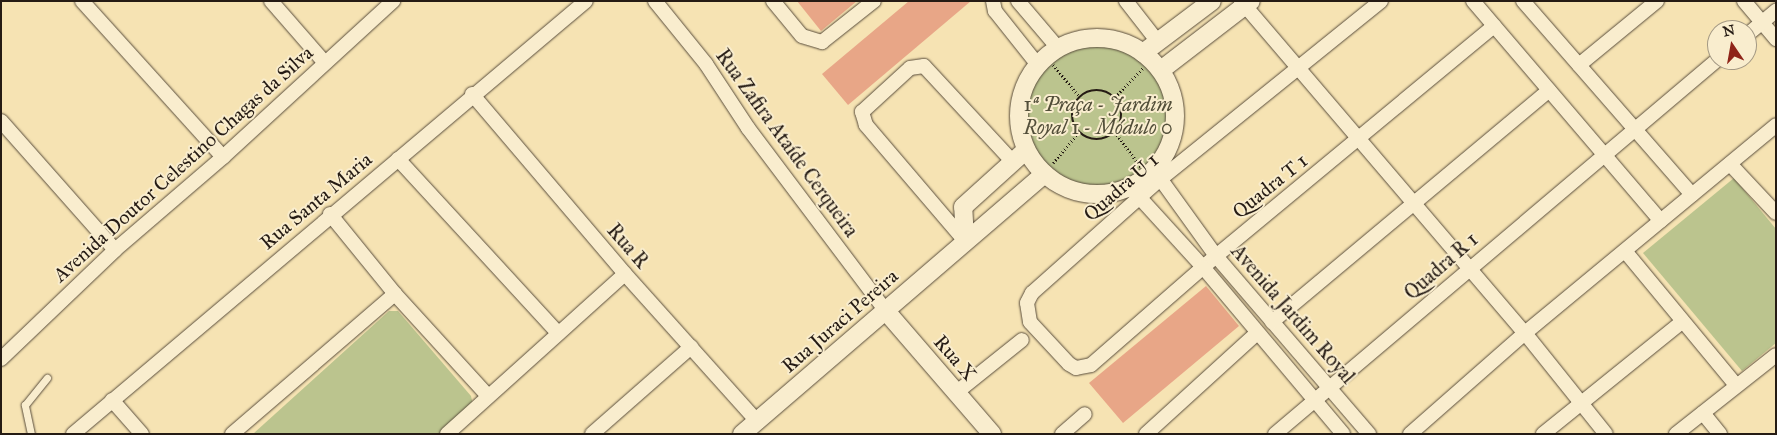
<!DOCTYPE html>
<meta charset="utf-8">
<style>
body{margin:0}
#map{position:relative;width:1777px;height:435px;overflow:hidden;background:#f6e3b3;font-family:"IM FELL Great Primer",serif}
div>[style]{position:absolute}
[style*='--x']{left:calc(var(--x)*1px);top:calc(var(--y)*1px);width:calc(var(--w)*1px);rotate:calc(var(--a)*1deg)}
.green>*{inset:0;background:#bbc48e}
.round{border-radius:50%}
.building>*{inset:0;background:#e8a687}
.path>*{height:2.5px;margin-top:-1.25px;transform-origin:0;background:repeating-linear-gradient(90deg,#251b14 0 1px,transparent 0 3.5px)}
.path>.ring{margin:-1.25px;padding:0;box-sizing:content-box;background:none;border:2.5px solid #251b14;border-radius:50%}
.roads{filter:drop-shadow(0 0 1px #594d3c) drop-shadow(0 0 1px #594d3c)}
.service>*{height:7px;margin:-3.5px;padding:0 3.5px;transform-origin:3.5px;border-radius:3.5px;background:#f9edce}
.minor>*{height:14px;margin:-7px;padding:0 7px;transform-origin:7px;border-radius:7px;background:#f9edce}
.tertiary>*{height:18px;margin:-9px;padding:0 9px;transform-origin:9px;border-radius:9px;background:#f9edce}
.tertiary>.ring{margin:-9px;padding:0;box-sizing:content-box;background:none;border:18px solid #f9edce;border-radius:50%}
span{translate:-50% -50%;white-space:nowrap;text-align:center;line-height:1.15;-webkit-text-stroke:4px #f9edce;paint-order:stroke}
.park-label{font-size:20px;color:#524e39;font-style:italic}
.street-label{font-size:20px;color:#251b14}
.frame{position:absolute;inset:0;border:2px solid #251b14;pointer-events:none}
.north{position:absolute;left:1707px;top:20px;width:50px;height:50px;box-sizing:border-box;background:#f9edce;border:1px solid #a49984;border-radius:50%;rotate:348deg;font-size:14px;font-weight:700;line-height:20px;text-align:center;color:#251b14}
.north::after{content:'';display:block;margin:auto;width:18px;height:22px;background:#8f2418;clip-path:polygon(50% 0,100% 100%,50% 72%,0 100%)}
</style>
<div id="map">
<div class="green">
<div class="round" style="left:1024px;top:41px;width:148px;height:148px"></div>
<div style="clip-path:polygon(1734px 178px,1776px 229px,1776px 343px,1742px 371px,1643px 253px)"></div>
<div style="clip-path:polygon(389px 311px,398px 311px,471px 396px,473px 405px,440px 434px,253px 434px)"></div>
</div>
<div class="building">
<div style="clip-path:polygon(797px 1px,857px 1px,821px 31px)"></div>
<div style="clip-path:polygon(909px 1px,971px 1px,848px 105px,822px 74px)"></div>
<div style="clip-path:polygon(1206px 286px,1239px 326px,1123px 423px,1089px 383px)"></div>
</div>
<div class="path">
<div style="--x:1051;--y:62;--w:44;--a:50.5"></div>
<div class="ring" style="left:1072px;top:90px;width:47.5px;height:47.5px"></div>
<div style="--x:1115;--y:97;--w:40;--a:-46"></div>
<div style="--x:1115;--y:132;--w:44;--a:53.4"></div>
<div style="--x:1053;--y:163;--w:39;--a:-50"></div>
</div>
<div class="roads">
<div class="service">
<div style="--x:31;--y:434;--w:30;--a:-102"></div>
<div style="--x:25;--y:405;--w:35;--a:-51"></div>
</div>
<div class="minor">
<div style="--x:82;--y:1;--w:210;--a:47.9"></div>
<div style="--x:271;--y:1;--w:82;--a:48.9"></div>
<div style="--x:655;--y:1;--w:81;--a:51"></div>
<div style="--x:706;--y:64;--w:77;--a:56.7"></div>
<div style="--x:748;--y:128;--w:228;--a:53"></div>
<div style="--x:773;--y:1;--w:45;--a:50.4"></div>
<div style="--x:802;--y:36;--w:21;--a:17"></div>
<div style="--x:822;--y:42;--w:66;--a:-38.3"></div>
<div style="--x:993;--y:1;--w:10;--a:79"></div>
<div style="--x:995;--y:11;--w:69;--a:51.5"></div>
<div style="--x:1018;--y:1;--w:62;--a:49.6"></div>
<div style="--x:1126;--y:1;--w:52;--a:52"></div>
<div style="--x:1241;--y:1;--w:437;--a:49.5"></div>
<div style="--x:1525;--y:333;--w:129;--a:51.3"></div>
<div style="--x:1381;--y:1;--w:285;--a:141.1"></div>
<div style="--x:1159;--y:180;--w:170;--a:138.3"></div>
<div style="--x:1032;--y:293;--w:11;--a:117"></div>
<div style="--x:1027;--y:303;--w:19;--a:81"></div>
<div style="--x:1030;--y:322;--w:57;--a:47.1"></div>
<div style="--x:1069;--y:364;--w:8;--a:30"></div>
<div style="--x:1076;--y:368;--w:15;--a:-11"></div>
<div style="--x:1091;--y:365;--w:166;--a:-41.1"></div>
<div style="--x:1216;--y:256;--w:361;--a:-39.6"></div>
<div style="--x:1473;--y:1;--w:289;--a:49.5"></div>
<div style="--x:1523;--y:1;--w:257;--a:48.9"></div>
<div style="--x:1744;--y:1;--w:50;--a:49.9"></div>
<div style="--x:1747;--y:35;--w:38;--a:-40"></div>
<div style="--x:1579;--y:65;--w:101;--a:-39.4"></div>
<div style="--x:472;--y:94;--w:236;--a:49.6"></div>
<div style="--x:625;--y:274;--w:198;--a:48.1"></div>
<div style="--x:1;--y:121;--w:172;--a:48.5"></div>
<div style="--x:398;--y:159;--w:236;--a:47.4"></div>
<div style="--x:1730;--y:164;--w:67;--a:46.8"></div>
<div style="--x:1154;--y:170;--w:106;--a:54.2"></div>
<div style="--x:1216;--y:256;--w:235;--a:49.3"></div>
<div style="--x:1130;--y:187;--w:108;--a:47.6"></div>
<div style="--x:1203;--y:267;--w:218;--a:50"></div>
<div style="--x:330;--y:214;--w:103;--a:50.9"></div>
<div style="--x:395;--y:294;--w:138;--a:47.6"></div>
<div style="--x:965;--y:241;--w:153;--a:-130.5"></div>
<div style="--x:866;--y:125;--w:14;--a:-107"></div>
<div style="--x:862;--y:112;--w:65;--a:-42.5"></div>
<div style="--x:910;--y:68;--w:14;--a:-8"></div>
<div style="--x:924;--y:66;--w:131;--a:47.2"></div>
<div style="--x:1625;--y:251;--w:174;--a:50.4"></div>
<div style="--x:1272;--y:322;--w:361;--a:-39.9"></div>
<div style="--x:1;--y:359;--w:158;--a:-43.7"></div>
<div style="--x:115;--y:250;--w:143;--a:-40.7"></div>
<div style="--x:223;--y:157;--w:231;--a:-42.5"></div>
<div style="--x:957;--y:392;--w:83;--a:-38.7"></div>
<div style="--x:112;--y:400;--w:45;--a:48.6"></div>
<div style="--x:1703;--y:413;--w:27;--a:51"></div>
<div style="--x:73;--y:434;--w:671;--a:-40.17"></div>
<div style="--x:232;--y:434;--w:215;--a:-40.7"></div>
<div style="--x:447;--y:434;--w:239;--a:-42"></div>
<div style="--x:592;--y:434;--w:132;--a:-41.3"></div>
<div style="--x:1062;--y:434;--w:30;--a:-41"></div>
<div style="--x:1146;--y:434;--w:149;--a:-42.3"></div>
<div style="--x:1275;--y:434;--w:579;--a:-40.24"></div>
<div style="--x:1410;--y:434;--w:153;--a:-41.3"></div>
<div style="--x:1525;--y:333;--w:326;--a:-39.6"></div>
<div style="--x:1543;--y:434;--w:179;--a:-38.9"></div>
<div style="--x:1676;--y:434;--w:127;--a:-38.3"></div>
</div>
<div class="tertiary">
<div class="ring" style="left:1019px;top:38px;width:138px;height:138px"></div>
<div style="--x:1143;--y:53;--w:86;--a:-37"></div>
<div style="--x:1161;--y:70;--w:113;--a:-37.5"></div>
<div style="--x:965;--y:241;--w:34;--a:-93"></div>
<div style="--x:963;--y:207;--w:85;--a:-42.1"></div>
<div style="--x:885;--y:310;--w:164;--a:49.2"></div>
<div style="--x:742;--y:434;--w:399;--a:-40.7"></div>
</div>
</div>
<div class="park-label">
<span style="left:1098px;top:116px">1ª Praça - Jardim<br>Royal 1 - Módulo 0</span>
</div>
<div class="street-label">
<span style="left:787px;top:143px;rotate:54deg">Rua Zafira Ataíde Cerqueira</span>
<span style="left:183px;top:164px;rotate:-42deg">Avenida Doutor Celestino Chagas da Silva</span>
<span style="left:1270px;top:186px;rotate:-39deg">Quadra T 1</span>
<span style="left:1121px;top:187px;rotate:-41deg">Quadra U 1</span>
<span style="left:316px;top:201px;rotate:-40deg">Rua Santa Maria</span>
<span style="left:628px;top:246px;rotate:49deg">Rua R</span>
<span style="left:1441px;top:266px;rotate:-41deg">Quadra R 1</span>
<span style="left:1293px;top:314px;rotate:49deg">Avenida Jardim Royal</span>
<span style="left:840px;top:321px;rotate:-41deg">Rua Juraci Pereira</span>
<span style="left:955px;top:358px;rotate:49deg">Rua X</span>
</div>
<div class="frame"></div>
<div class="north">N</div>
</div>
